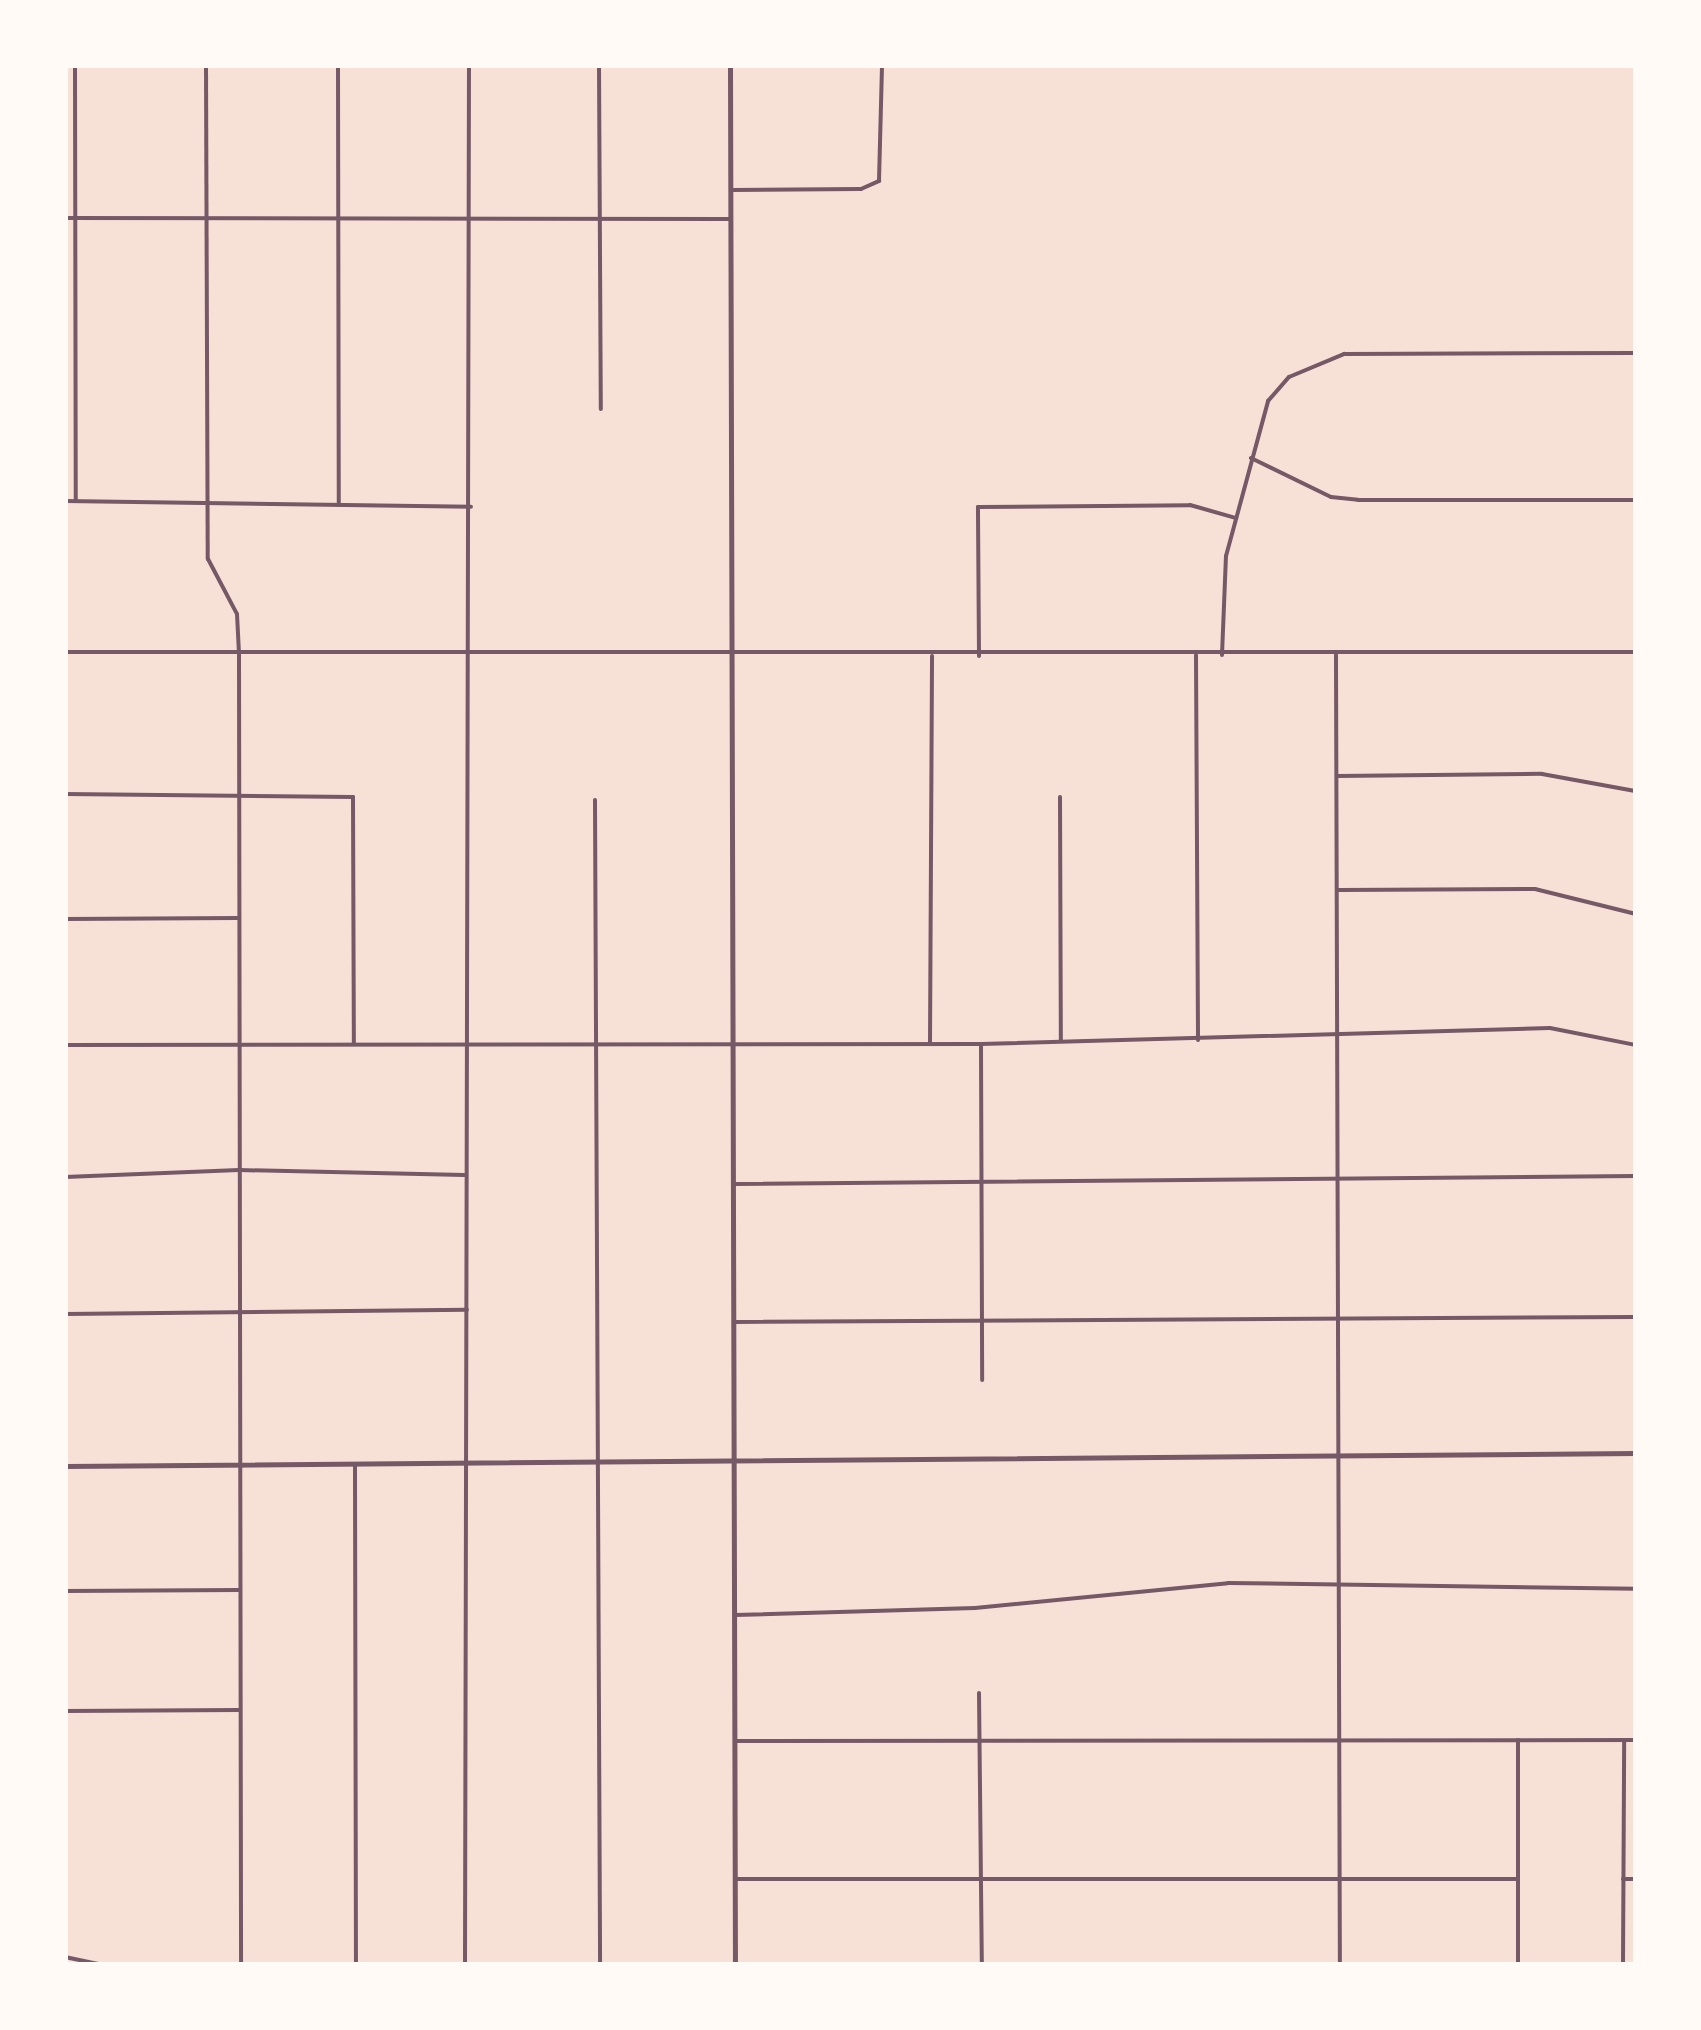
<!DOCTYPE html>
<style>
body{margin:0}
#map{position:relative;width:1701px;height:2030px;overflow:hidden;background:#f7e1d7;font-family:Signika,sans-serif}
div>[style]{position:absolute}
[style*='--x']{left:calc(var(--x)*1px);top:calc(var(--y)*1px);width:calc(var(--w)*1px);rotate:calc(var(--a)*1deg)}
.minor>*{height:4px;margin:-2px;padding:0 2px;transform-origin:2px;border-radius:2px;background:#755966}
.tertiary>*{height:5px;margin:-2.5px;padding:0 2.5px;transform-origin:2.5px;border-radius:2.5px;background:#755966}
span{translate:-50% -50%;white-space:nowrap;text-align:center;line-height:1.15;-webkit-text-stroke:10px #fffaf5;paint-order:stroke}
.frame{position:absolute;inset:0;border:68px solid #fffaf5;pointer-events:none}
</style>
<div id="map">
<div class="minor">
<div style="--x:75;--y:65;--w:436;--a:89.9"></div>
<div style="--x:206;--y:65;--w:494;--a:89.8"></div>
<div style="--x:208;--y:559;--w:62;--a:62.2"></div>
<div style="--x:237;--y:614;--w:40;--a:87.1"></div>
<div style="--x:239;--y:654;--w:1311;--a:89.91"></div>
<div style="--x:338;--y:65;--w:440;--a:89.9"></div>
<div style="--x:599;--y:65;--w:344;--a:89.7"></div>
<div style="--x:732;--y:190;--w:129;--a:-0.4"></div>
<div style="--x:861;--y:189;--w:20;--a:-24"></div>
<div style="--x:879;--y:181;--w:116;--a:-88.5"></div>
<div style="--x:65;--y:218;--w:666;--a:0.09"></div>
<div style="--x:1251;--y:458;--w:89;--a:26"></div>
<div style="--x:1331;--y:497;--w:27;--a:6"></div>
<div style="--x:1358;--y:500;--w:278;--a:0"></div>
<div style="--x:65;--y:501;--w:406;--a:0.8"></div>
<div style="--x:65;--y:652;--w:1571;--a:0"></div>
<div style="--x:1196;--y:655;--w:385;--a:89.7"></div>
<div style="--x:1222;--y:655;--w:99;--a:-87.7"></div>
<div style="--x:1226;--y:556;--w:161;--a:-74.8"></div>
<div style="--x:1268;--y:401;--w:32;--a:-49"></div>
<div style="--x:1289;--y:377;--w:60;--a:-22.7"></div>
<div style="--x:1344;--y:354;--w:292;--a:-0.2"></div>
<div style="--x:1336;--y:655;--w:1310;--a:89.83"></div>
<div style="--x:979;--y:656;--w:149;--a:-90.4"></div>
<div style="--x:978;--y:507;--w:212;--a:-0.5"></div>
<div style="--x:1190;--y:505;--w:48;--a:15.8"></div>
<div style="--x:1337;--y:776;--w:205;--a:-0.6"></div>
<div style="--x:1542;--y:774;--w:96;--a:10.3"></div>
<div style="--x:65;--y:794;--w:288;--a:0.6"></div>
<div style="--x:353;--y:797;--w:247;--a:89.8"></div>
<div style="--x:1060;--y:797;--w:244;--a:89.8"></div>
<div style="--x:595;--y:800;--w:1165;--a:89.75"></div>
<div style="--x:1339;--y:890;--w:196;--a:-0.3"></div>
<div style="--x:1535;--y:889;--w:104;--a:13.9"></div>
<div style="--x:65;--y:919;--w:174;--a:-0.3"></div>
<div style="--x:930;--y:1044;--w:388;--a:-89.7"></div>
<div style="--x:981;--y:1044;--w:336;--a:89.8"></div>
<div style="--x:65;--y:1045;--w:916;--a:-0.06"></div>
<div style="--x:981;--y:1044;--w:569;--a:-1.61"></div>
<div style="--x:1550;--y:1028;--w:88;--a:11.2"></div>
<div style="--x:65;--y:1177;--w:174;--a:-2.3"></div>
<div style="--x:239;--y:1170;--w:225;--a:1.3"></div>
<div style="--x:734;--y:1184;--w:902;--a:-0.51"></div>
<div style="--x:65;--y:1314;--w:402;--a:-0.6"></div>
<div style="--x:734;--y:1322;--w:902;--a:-0.32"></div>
<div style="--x:355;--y:1465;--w:500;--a:89.89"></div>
<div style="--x:65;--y:1591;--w:175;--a:-0.3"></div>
<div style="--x:735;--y:1615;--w:240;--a:-1.7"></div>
<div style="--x:975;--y:1608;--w:254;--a:-5.6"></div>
<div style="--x:1228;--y:1583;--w:408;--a:0.8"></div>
<div style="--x:979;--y:1693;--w:272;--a:89.4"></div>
<div style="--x:65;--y:1711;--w:175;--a:-0.3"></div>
<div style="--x:1518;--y:1740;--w:225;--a:90"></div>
<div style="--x:736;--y:1741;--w:900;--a:-0.06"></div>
<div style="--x:735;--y:1879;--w:783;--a:0"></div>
<div style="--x:1623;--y:1879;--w:13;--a:0"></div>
<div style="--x:65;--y:1957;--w:40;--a:12"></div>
<div style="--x:465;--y:1965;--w:1900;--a:-89.88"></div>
<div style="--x:1623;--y:1965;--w:224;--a:-89.7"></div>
</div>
<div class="tertiary">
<div style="--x:730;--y:65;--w:1900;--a:89.85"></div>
<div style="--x:65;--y:1466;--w:1571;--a:-0.47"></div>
</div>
<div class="frame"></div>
</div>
